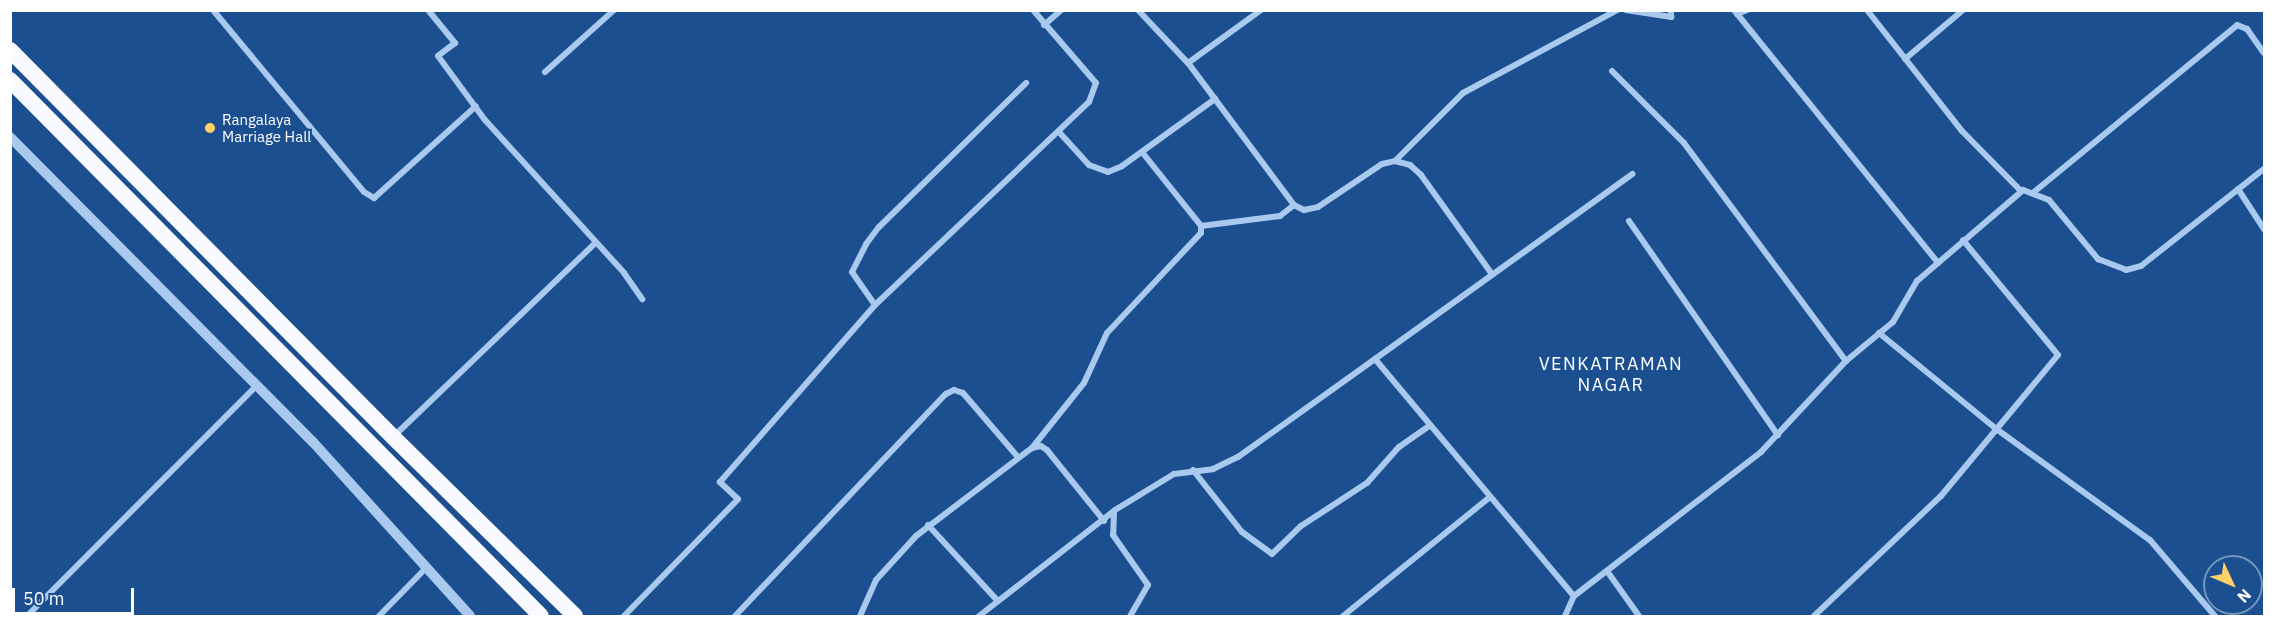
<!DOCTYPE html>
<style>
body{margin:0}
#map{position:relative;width:2275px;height:627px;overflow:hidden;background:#1b4f8f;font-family:"IBM Plex Sans",sans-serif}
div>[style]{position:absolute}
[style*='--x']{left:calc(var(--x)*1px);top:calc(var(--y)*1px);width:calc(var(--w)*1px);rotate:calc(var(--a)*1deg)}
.minor>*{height:6px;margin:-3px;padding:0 3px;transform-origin:3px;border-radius:3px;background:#a9c9ee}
.tertiary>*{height:10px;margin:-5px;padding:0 5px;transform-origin:5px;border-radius:5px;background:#a9c9ee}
.trunk>*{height:16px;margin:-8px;padding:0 8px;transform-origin:8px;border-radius:8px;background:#f8faff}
.dots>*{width:16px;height:16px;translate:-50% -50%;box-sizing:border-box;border:3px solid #1b4f8f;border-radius:50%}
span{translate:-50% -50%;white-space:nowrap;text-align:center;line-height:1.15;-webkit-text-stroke:4.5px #1b4f8f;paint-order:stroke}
.poi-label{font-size:15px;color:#fff}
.left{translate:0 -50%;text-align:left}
.quarter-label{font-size:18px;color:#fff;letter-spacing:1.5px}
.frame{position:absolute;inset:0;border:12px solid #fff;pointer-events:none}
.north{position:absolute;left:2203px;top:555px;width:60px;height:60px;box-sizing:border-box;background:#1b4f8f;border:2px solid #7695bc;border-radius:50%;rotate:134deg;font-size:16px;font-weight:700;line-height:24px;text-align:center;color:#fff}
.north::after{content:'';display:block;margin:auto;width:21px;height:27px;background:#ffd166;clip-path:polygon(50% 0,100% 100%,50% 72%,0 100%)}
.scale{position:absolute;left:12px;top:588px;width:122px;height:27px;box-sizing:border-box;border:3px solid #fff;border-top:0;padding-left:8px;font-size:18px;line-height:21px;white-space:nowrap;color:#fff;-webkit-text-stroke:4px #1b4f8f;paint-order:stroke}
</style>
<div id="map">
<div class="minor">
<div style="--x:213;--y:10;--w:236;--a:50.3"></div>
<div style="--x:364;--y:192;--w:12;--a:31"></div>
<div style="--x:374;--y:198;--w:137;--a:-42"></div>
<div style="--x:428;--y:10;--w:43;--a:50.7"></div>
<div style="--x:455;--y:43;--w:21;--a:143"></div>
<div style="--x:438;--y:56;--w:79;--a:53.7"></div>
<div style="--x:485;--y:120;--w:207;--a:47.7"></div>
<div style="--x:624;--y:273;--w:32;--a:55"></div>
<div style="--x:1138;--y:10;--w:73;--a:46.7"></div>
<div style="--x:1188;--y:63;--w:90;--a:-36"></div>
<div style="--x:1626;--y:10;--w:46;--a:8.8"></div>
<div style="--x:1671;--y:17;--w:7;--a:-90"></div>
<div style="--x:1734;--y:10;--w:325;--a:51.1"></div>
<div style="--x:1867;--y:10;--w:154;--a:51.9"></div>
<div style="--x:1962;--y:131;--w:84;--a:45.5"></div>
<div style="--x:1737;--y:14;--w:11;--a:-22"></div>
<div style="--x:1044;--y:25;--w:23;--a:-41"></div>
<div style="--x:1905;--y:59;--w:76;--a:-40.2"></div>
<div style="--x:1612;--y:71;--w:102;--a:45"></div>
<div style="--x:1684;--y:143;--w:272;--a:53.4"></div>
<div style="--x:545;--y:72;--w:93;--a:-41.9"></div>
<div style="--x:1059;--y:132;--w:45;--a:47.7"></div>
<div style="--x:1089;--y:165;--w:20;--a:20"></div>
<div style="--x:1108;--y:172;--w:15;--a:-23"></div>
<div style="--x:1122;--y:166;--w:115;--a:-35.8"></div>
<div style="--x:1142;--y:152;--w:95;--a:51.4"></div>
<div style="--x:1395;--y:161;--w:96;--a:-45"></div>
<div style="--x:1463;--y:93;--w:175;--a:-28.3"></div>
<div style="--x:2238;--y:189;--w:48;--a:57"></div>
<div style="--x:2034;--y:192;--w:263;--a:-39.4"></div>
<div style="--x:2237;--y:25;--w:11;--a:22"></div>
<div style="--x:2247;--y:29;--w:29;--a:55"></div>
<div style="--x:1294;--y:205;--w:11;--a:27"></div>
<div style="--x:1304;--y:210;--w:14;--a:-12"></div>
<div style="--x:1318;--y:207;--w:77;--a:-33.9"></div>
<div style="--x:1382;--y:164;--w:13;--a:-13"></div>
<div style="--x:1395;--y:161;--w:16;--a:15"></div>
<div style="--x:1410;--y:165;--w:15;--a:42"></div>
<div style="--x:1421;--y:175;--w:122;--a:54.4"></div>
<div style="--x:1629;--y:221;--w:261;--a:55.2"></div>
<div style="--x:875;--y:305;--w:40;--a:-124.9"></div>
<div style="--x:852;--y:272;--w:31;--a:-63"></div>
<div style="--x:866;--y:244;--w:21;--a:-53"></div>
<div style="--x:879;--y:227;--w:206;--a:-44.4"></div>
<div style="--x:1879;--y:333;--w:150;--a:39.3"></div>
<div style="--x:1995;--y:428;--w:191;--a:35.9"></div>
<div style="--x:2150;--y:540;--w:100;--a:49.5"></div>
<div style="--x:1375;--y:359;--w:317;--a:-35.7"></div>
<div style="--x:393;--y:437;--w:279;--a:-43.8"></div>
<div style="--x:1032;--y:448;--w:83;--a:-51.3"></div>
<div style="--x:1084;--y:383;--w:55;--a:-65.3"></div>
<div style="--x:1107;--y:333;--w:137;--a:-46.8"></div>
<div style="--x:1201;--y:233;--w:7;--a:-90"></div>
<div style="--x:1201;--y:226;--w:80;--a:-7.2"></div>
<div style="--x:1280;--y:216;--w:18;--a:-38"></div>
<div style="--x:1294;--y:205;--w:177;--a:-126.7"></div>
<div style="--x:1193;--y:470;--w:79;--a:51.7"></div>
<div style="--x:1242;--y:532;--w:37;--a:36"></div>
<div style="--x:1272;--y:554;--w:40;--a:-44"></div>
<div style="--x:1301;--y:526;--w:79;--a:-33.1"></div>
<div style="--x:1367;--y:483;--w:48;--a:-48.4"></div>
<div style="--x:1399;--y:447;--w:38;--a:-35"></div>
<div style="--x:1114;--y:512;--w:23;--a:92"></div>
<div style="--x:1113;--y:535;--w:61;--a:55"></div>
<div style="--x:1148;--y:585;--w:36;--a:120"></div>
<div style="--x:928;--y:525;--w:100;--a:47.4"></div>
<div style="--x:1607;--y:571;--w:55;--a:54.6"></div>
<div style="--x:27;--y:616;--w:326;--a:-45.1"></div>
<div style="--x:379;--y:616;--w:64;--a:-45.6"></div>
<div style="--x:624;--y:616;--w:163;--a:-45.7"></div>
<div style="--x:738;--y:499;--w:25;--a:-137"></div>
<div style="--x:720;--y:482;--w:235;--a:-48.8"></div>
<div style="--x:875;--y:305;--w:295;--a:-43.5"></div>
<div style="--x:1089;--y:102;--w:20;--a:-70"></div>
<div style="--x:1096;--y:83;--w:96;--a:-130.8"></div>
<div style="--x:735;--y:616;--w:306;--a:-46.5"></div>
<div style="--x:946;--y:394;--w:9;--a:-27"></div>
<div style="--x:954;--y:390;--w:9;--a:18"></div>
<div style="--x:963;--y:393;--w:83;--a:49.4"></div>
<div style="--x:860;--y:616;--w:39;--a:-66"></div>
<div style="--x:876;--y:580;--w:59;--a:-47.7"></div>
<div style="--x:916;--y:536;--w:146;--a:-37.2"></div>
<div style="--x:1032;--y:448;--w:9;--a:-13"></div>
<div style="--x:1041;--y:446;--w:7;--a:34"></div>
<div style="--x:1047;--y:450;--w:91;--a:51.2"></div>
<div style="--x:979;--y:616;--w:172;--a:-37.9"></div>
<div style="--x:1115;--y:510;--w:69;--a:-31.4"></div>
<div style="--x:1174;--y:474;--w:39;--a:-7"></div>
<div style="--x:1213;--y:469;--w:28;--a:-26"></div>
<div style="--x:1238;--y:457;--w:168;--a:-35.6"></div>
<div style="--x:1375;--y:359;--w:309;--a:50"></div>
<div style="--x:1574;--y:596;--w:236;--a:-37.6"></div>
<div style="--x:1761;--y:452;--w:125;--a:-47"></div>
<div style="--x:1846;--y:361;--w:61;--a:-39.7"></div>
<div style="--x:1893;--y:322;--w:48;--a:-59.7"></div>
<div style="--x:1917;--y:281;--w:140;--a:-40.6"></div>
<div style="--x:2023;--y:190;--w:28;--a:21"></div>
<div style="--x:2049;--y:200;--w:77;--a:50.3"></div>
<div style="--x:2098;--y:259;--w:30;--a:21"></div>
<div style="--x:2126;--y:270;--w:16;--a:-15"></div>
<div style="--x:2141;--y:266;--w:157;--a:-38.3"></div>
<div style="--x:1343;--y:616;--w:189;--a:-39"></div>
<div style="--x:1565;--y:616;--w:22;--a:-66"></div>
<div style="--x:1814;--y:616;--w:175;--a:-43.4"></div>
<div style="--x:1941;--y:496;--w:183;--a:-50.3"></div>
<div style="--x:2058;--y:355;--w:149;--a:-129.6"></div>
</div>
<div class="tertiary">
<div style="--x:10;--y:137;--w:430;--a:45.2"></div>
<div style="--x:313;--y:442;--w:234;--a:47.9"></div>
</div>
<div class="trunk">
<div style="--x:10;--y:50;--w:544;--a:45.3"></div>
<div style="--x:393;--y:437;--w:255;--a:44.5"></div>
<div style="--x:10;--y:80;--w:754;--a:45.27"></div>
</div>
<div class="dots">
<div style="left:210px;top:128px;background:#ffd166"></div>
</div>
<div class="poi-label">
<span class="left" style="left:222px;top:128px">Rangalaya<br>Marriage Hall</span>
</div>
<div class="quarter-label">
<span style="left:1611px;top:375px">VENKATRAMAN<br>NAGAR</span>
</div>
<div class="frame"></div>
<div class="north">N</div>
<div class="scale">50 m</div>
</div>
